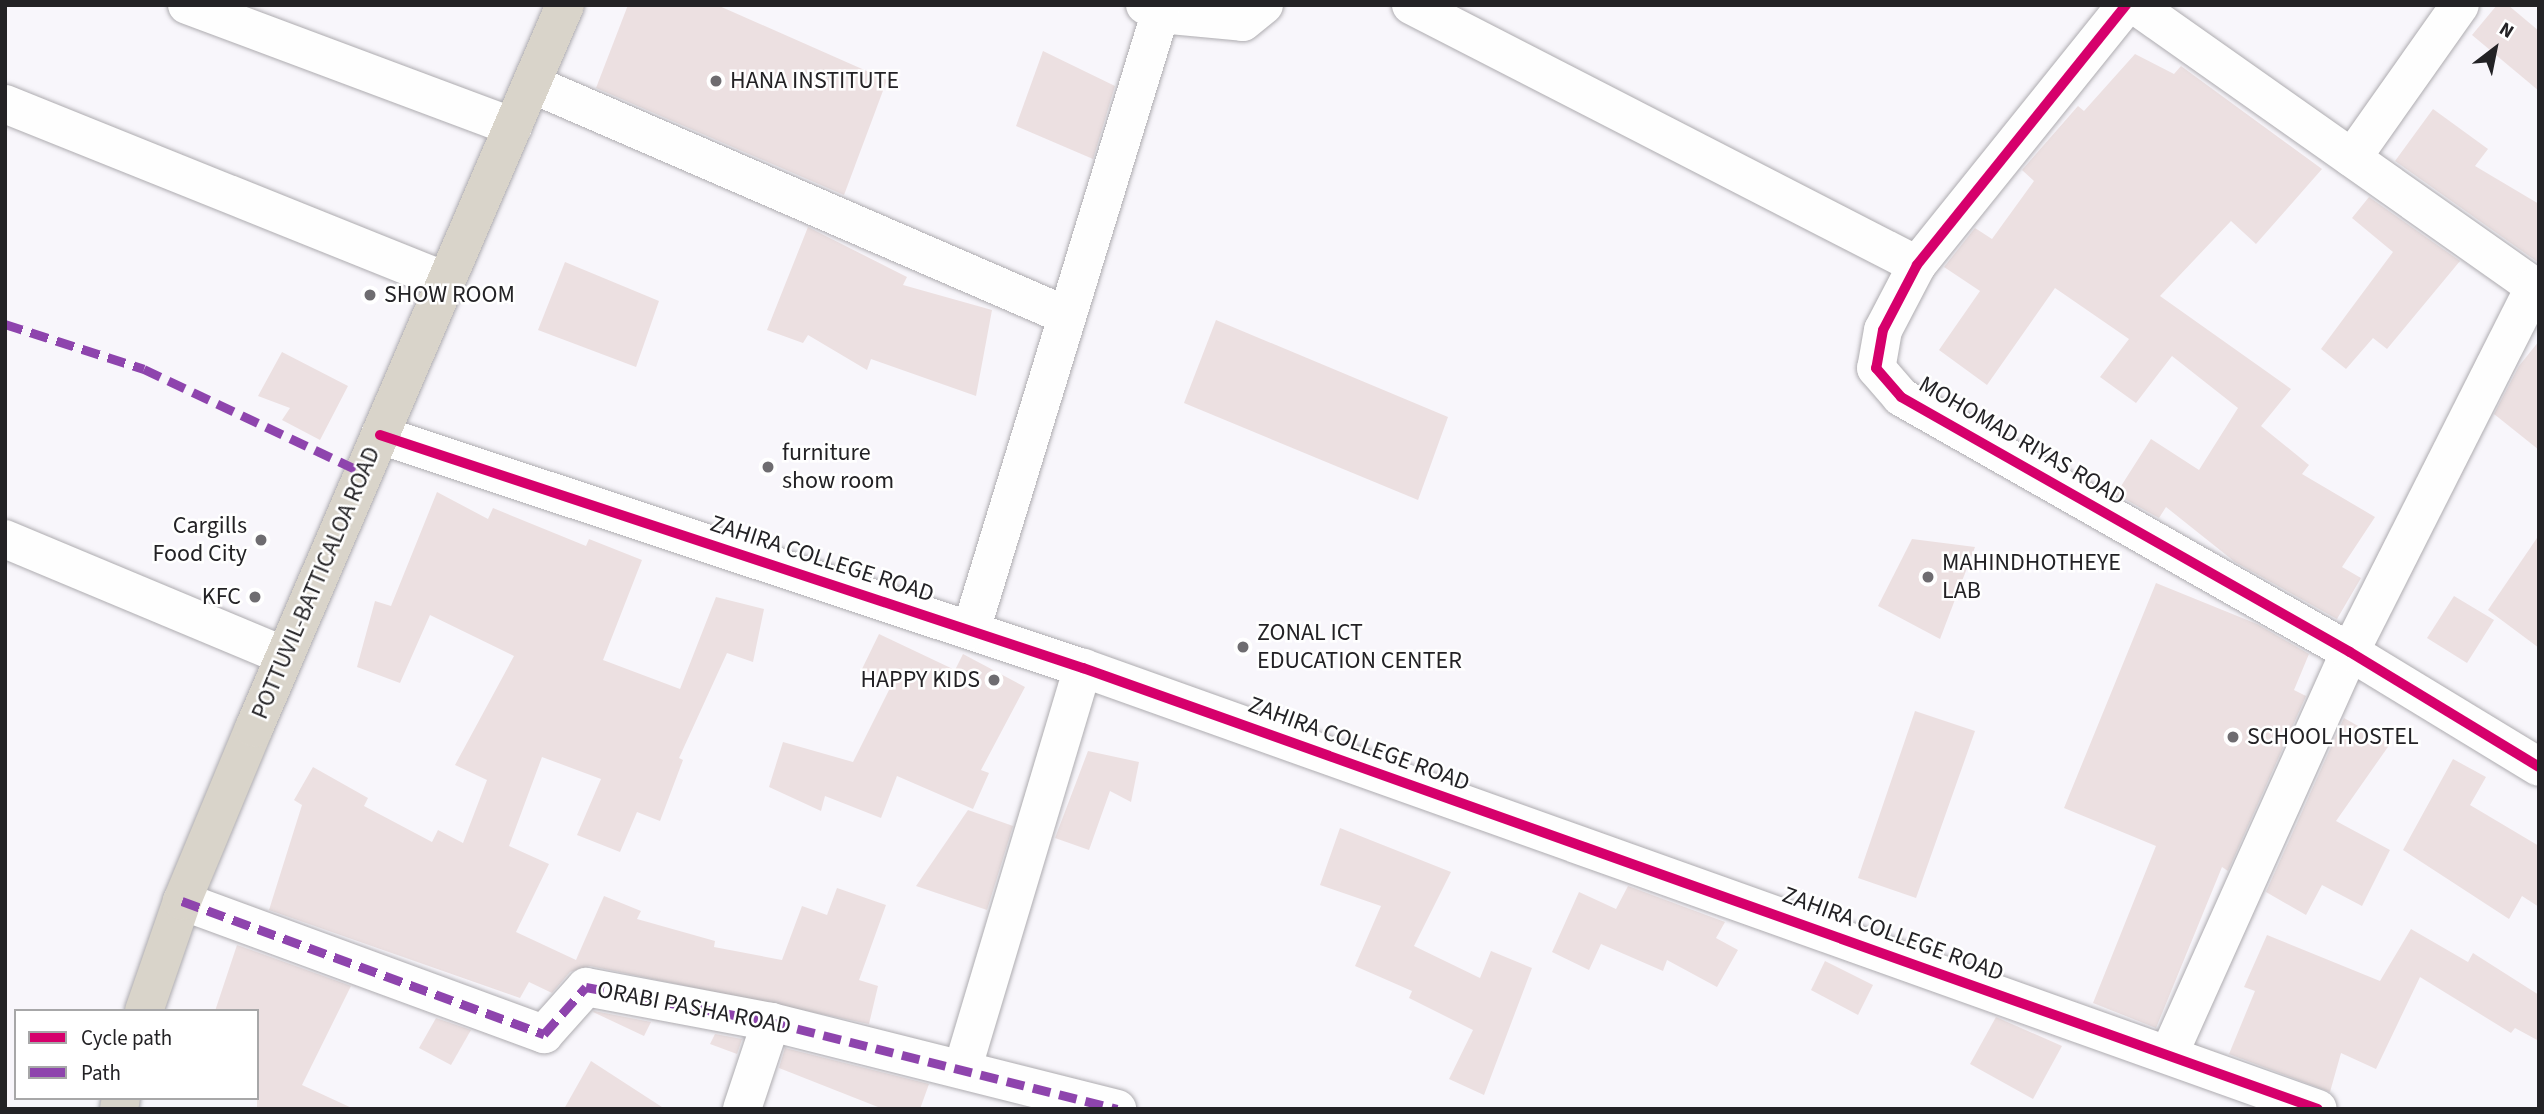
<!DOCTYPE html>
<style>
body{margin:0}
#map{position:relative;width:2544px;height:1114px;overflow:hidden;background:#f8f6fb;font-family:"Source Sans 3",sans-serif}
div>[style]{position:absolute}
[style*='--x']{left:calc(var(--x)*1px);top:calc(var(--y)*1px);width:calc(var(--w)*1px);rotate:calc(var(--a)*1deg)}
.building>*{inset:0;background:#ece0e1}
.roads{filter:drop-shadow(0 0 2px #aeacb0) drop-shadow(0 0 2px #aeacb0)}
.minor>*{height:38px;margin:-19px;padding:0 19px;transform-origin:19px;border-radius:19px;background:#fefefe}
.highway>*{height:38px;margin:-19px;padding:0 19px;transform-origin:19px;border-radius:19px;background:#d9d4ca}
.quiet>*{height:9px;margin-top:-4.5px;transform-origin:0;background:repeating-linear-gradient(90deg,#8e44ad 0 18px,transparent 0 27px)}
.cycleway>*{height:10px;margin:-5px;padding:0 5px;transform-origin:5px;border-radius:5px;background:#d6006c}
.dots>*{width:19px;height:19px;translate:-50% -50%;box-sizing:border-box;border:4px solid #fff;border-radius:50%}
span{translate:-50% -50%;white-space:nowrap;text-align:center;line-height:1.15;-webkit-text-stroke:5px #fff;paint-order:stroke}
.poi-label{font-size:24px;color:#232225}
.left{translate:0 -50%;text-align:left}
.right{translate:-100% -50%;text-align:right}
.street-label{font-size:24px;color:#232225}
.frame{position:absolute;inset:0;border:7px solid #232225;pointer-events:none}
.legend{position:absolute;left:14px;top:1009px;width:245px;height:91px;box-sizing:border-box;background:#fff;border:2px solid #a7a7a8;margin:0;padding:9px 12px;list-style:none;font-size:21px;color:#232225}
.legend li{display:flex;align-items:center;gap:14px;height:35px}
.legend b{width:35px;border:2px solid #a7a7a8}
.north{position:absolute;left:2460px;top:14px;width:70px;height:70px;-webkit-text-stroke:5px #fff;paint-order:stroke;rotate:32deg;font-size:19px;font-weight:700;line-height:28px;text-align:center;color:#232225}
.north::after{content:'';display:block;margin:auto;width:24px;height:32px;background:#232225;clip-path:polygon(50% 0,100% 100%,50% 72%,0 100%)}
</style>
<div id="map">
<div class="building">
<div style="clip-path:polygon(628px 5px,717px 5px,887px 80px,844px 195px,596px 88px)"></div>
<div style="clip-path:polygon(2497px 5px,2508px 5px,2539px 31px,2539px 91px,2472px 35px)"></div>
<div style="clip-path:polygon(1043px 51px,1115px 86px,1093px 159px,1016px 126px)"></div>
<div style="clip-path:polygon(2135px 54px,2174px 74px,2181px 66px,2322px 169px,2256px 244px,2231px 221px,2160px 296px,2291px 389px,2261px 426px,2309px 465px,2302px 474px,2375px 517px,2342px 567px,2361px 578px,2337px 619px,2235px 562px,2166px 507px,2159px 518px,2116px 494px,2151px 439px,2199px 470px,2238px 408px,2172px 356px,2136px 403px,2100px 377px,2129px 339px,2055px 288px,1987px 385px,1939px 350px,1980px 291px,1944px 267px,1975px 228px,1992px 239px,2034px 181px,2022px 170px,2078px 106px,2084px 111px)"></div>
<div style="clip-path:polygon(2433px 109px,2488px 149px,2475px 166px,2539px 204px,2539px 263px,2395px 161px)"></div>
<div style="clip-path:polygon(2369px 197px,2460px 261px,2387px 349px,2373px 338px,2346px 369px,2321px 349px,2393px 252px,2352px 218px)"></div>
<div style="clip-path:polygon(808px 227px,907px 277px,903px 285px,992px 310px,976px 396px,871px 359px,867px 370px,808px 335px,803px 343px,767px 330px)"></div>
<div style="clip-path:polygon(565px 262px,659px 301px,636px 367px,538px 330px)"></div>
<div style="clip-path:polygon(1216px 320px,1448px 417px,1418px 500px,1184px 403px)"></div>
<div style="clip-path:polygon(2539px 341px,2539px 450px,2494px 414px,2519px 366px)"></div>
<div style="clip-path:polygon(282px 352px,348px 386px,320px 440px,282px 420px,290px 408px,258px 396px)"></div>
<div style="clip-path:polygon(437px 492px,488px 519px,493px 508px,586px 546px,589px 539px,642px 560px,603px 660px,680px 689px,716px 597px,764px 609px,753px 662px,727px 653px,679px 758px,683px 760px,660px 821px,637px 812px,620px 852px,577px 835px,601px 779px,542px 757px,509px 846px,549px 864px,516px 932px,576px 960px,604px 896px,641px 911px,637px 919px,715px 941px,714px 947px,782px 960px,802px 906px,827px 915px,837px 888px,886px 905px,859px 980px,878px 986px,869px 1024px,590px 966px,570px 972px,552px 993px,529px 982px,520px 998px,269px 910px,302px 805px,294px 800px,313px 767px,368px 798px,364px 806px,432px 842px,438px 830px,463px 843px,487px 780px,455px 765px,514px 656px,430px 615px,400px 683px,357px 667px,375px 601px,391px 606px)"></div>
<div style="clip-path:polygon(2539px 535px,2539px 648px,2488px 610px)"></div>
<div style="clip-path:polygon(1912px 539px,1975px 547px,1940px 639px,1878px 606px)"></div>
<div style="clip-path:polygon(2156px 583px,2257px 624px,2309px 654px,2294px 690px,2306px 696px,2228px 871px,2222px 867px,2156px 1028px,2093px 1003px,2156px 846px,2064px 808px)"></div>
<div style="clip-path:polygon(2454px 596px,2494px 620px,2467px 663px,2427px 638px)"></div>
<div style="clip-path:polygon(879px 634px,955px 670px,963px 654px,1025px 687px,981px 770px,989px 773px,973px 809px,897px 776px,881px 818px,825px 796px,821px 811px,769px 787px,783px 742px,853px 762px,892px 684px,862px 669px)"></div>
<div style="clip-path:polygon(1915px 711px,1975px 731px,1916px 898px,1858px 878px)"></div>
<div style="clip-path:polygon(2344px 718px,2390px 744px,2336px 821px,2390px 850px,2362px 906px,2322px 885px,2306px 915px,2266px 892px)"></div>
<div style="clip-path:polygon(1088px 751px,1139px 762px,1131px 802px,1110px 791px,1089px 850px,1055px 838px)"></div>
<div style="clip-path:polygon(2453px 759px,2486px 777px,2470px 805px,2539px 846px,2539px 907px,2522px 896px,2509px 919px,2403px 850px)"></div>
<div style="clip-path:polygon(968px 810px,1013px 826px,987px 910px,916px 886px)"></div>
<div style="clip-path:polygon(1340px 828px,1451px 872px,1414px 946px,1480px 978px,1491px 951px,1532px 968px,1484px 1095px,1449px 1079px,1473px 1030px,1409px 998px,1412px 991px,1355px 966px,1381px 906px,1320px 885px)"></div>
<div style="clip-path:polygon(1628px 886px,1725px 922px,1716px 938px,1738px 950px,1717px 987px,1667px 960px,1663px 971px,1601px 944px,1589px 970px,1552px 952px,1579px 892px,1616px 909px)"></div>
<div style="clip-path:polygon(2411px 929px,2468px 962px,2473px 953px,2539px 995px,2539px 1041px,2515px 1028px,2511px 1033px,2420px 977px,2376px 1069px,2341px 1053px,2330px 1092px,2229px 1054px,2255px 991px,2244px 987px,2267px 935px,2380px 981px)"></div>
<div style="clip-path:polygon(237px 945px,351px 986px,302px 1085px,354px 1109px,257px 1109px,257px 1011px,215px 1011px)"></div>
<div style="clip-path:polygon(1825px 961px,1873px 985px,1858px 1015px,1811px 990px)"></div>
<div style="clip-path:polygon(593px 1012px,594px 1011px,651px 1022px,644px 1036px)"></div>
<div style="clip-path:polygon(1996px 1017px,2062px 1046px,2033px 1099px,1970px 1064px)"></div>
<div style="clip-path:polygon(436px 1018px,471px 1030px,451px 1065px,419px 1048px)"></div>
<div style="clip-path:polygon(715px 1034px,742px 1039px,737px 1054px,710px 1044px)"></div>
<div style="clip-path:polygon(785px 1048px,929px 1084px,920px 1109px,883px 1109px,779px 1068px)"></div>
<div style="clip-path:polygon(591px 1061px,665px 1109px,564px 1109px)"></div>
</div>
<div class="roads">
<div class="minor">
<div style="--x:187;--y:5;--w:348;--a:20.5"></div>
<div style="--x:1145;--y:5;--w:17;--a:31"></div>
<div style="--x:1160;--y:14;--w:83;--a:5.5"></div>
<div style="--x:1243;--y:22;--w:27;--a:-39"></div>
<div style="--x:1411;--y:5;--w:569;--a:27.2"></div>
<div style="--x:2126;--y:5;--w:334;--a:128.8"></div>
<div style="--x:1917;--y:265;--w:73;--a:117.6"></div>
<div style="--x:1883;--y:330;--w:39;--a:100"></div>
<div style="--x:1876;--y:368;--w:38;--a:49"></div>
<div style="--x:1901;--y:397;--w:516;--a:29.59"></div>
<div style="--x:2350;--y:652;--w:221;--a:31.3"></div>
<div style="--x:2135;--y:5;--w:494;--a:35.2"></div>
<div style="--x:532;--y:84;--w:581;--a:23.43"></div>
<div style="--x:5;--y:104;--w:475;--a:21.9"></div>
<div style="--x:2352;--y:158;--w:187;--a:-54.8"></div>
<div style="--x:380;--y:435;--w:741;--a:18.34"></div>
<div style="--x:1083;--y:668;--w:1311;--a:19.65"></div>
<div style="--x:5;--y:539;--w:303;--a:22.7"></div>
<div style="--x:971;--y:630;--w:644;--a:-72.94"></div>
<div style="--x:182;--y:901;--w:386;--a:20.2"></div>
<div style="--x:544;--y:1034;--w:63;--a:-48.2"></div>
<div style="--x:586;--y:987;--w:188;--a:10.7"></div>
<div style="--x:771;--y:1022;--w:357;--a:14.1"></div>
<div style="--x:2169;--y:1054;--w:441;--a:-65.8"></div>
<div style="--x:2350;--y:652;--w:409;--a:-63.2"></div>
<div style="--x:963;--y:1067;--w:417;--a:-73.3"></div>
<div style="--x:742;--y:1109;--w:92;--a:-71.6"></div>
</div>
<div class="highway">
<div style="--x:144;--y:1011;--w:116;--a:-70.9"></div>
<div style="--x:182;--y:901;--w:187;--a:-67.4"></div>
<div style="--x:254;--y:728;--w:787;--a:-66.72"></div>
<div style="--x:119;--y:1109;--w:11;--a:-80"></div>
</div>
</div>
<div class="quiet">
<div style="--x:5;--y:324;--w:146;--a:17.9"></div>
<div style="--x:144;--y:369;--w:243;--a:25.3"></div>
<div style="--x:182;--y:901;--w:386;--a:20.2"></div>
<div style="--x:544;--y:1034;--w:63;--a:-48.2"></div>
<div style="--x:586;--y:987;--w:188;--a:10.7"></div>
<div style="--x:771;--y:1022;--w:357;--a:14.1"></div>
</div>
<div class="cycleway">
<div style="--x:2126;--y:5;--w:334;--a:128.8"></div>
<div style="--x:1917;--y:265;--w:73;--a:117.6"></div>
<div style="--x:1883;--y:330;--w:39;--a:100"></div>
<div style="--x:1876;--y:368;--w:38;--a:49"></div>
<div style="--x:1901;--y:397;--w:516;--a:29.59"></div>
<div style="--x:2350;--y:652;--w:221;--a:31.3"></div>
<div style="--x:380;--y:435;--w:741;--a:18.34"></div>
<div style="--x:1083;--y:668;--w:1311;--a:19.65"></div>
</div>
<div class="dots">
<div style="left:716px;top:81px;background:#6e6c70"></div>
<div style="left:370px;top:295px;background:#6e6c70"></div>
<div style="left:768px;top:467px;background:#6e6c70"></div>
<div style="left:261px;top:540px;background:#6e6c70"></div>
<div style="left:1928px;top:577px;background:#6e6c70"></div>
<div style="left:255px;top:597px;background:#6e6c70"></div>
<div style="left:1243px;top:647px;background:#6e6c70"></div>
<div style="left:994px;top:680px;background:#6e6c70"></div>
<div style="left:2233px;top:737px;background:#6e6c70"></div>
</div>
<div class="poi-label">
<span class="left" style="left:730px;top:81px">HANA INSTITUTE</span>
<span class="left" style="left:384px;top:295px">SHOW ROOM</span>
<span class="left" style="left:782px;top:467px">furniture<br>show room</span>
<span class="right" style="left:247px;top:540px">Cargills<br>Food City</span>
<span class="left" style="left:1942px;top:577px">MAHINDHOTHEYE<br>LAB</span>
<span class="right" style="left:241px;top:597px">KFC</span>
<span class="left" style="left:1257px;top:647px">ZONAL ICT<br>EDUCATION CENTER</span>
<span class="right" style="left:980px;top:680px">HAPPY KIDS</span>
<span class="left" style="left:2247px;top:737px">SCHOOL HOSTEL</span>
</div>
<div class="street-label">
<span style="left:2022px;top:441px;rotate:30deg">MOHOMAD RIYAS ROAD</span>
<span style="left:822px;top:559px;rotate:18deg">ZAHIRA COLLEGE ROAD</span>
<span style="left:316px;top:583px;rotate:-67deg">POTTUVIL-BATTICALOA ROAD</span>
<span style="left:1359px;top:744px;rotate:20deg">ZAHIRA COLLEGE ROAD</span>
<span style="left:1893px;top:934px;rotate:20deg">ZAHIRA COLLEGE ROAD</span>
<span style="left:694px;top:1008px;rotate:11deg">ORABI PASHA ROAD</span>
</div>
<div class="frame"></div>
<ul class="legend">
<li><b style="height:9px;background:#d6006c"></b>Cycle path</li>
<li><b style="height:9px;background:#8e44ad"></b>Path</li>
</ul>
<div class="north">N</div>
</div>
